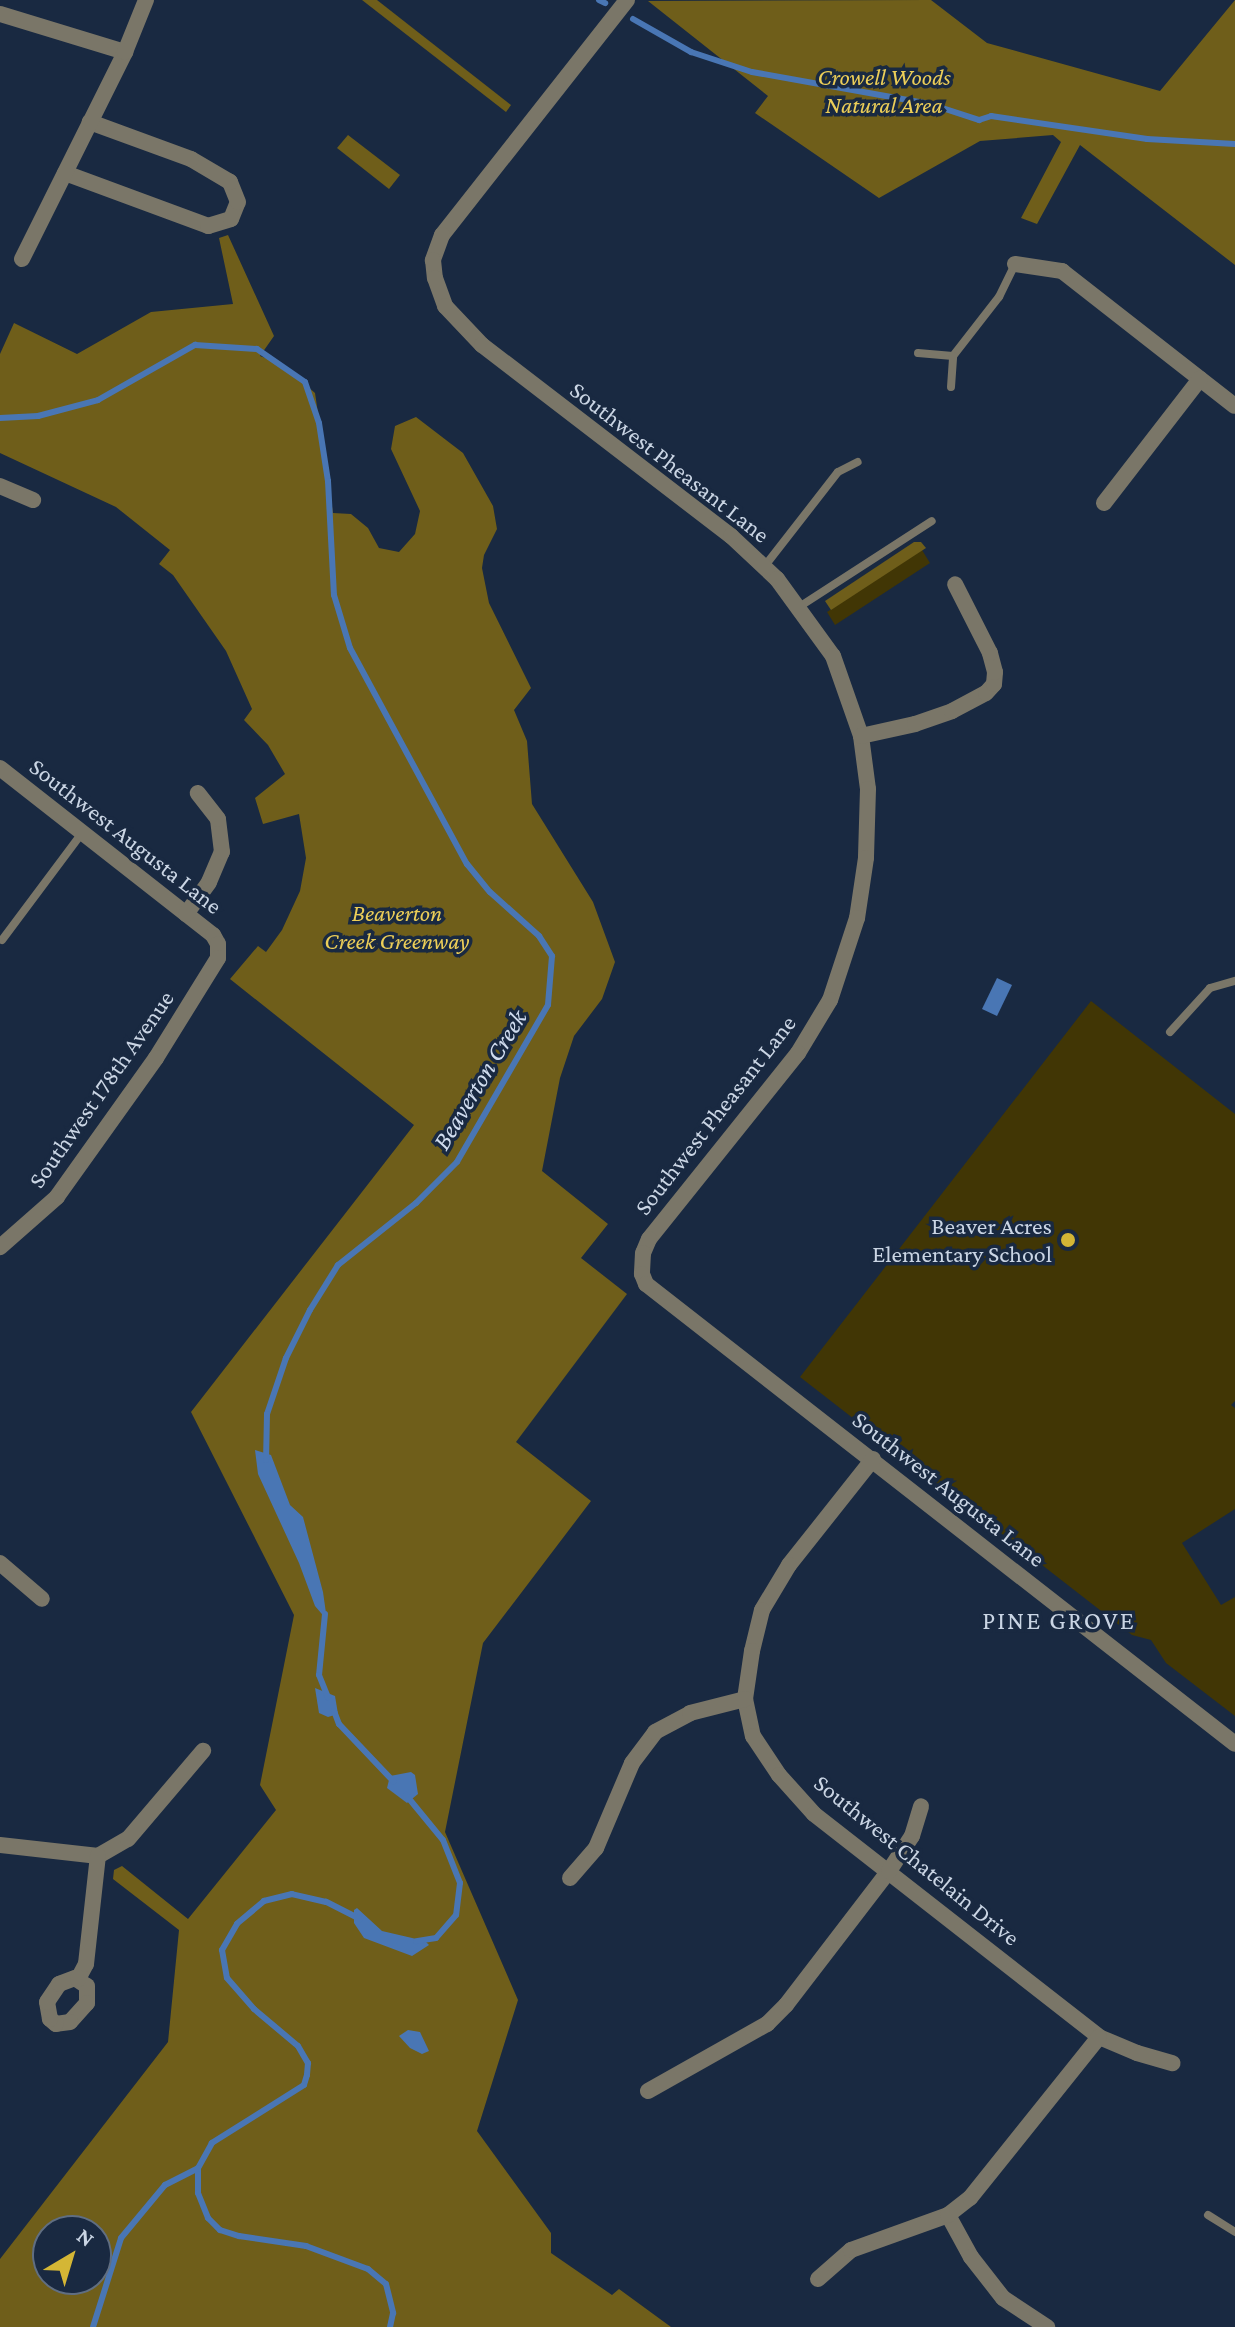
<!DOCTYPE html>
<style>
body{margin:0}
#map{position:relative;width:1235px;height:2327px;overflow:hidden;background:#192941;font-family:"Crimson Pro",serif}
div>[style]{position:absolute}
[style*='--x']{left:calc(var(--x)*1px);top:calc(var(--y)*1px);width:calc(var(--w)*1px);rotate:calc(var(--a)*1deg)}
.green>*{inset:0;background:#413605}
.forest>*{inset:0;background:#6f5e1a}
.water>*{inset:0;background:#4976b4}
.stream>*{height:6px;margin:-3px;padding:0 3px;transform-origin:3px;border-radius:3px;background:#4976b4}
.lane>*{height:8px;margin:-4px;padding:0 4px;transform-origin:4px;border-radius:4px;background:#7a7668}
.street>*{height:16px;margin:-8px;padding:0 8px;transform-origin:8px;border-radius:8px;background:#7a7668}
.dots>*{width:22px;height:22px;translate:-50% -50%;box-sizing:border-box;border:4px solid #192941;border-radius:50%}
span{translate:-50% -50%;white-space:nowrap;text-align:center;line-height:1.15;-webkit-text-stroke:7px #192941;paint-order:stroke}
.park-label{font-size:24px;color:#ecce58;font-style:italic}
.street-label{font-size:24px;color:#cad5e4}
.poi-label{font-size:24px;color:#cad5e4}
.right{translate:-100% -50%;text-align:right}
.water-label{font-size:26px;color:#d0dcee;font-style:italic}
.neighbourhood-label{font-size:26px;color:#cad5e4;letter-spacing:2px}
.north{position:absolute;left:32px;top:2215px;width:80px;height:80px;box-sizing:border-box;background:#192941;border:2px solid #606e82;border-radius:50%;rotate:38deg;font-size:22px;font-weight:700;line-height:32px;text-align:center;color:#cad5e4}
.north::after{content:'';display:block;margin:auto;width:28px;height:36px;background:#d4b635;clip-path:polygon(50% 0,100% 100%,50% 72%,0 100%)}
</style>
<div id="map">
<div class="green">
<div style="clip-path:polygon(922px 550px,930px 563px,835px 625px,827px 612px)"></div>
<div style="clip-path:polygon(1091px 1001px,1235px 1114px,1235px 1401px,1231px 1405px,1235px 1408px,1235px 1509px,1182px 1543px,1221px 1605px,1235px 1597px,1235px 1716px,1166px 1663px,1151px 1640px,1132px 1635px,800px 1377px)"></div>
</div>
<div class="forest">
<div style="clip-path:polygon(362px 0,377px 0,511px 105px,506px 112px)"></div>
<div style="clip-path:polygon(931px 0,987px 43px,1160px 91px,1235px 0,1235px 265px,1080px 145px,1037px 224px,1021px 218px,1061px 142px,1053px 135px,980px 141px,879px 198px,755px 113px,768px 96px,648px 1px)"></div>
<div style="clip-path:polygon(348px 135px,400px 175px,389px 189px,337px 148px)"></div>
<div style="clip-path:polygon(evenodd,228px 235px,274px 336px,260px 356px,282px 364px,315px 393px,333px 513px,351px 514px,368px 528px,379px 548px,399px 552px,415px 534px,420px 511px,391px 449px,395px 426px,416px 417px,463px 453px,493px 506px,497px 529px,484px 555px,482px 568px,489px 603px,531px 688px,514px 710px,527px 741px,532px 804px,593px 902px,615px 962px,602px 999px,574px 1036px,560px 1078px,542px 1171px,608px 1224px,581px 1258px,627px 1294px,516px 1442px,591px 1501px,483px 1643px,445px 1832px,518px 2000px,477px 2131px,551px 2233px,551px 2253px,612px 2295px,619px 2289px,671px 2327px,0 2327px,0 2259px,168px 2042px,179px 1930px,113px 1879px,114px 1870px,122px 1866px,188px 1919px,276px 1810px,260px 1785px,294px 1615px,191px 1412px,414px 1125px,230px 979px,258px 946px,266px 952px,282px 930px,300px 891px,306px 858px,299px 814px,263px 824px,255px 798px,285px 774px,268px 745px,244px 720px,252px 709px,226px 651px,173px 575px,159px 564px,170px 550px,116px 507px,0 453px,0 354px,14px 323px,77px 354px,151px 312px,233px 304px,219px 238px,228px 235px,48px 2231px,96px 2231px,96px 2279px,48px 2279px,48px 2231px)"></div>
<div style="clip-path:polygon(914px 542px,921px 542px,926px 548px,831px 610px,825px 601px)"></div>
</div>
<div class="water">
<div style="clip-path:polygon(997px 978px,1012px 985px,997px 1016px,982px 1009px)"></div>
<div style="clip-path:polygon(255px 1450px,271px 1455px,290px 1505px,303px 1517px,323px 1592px,327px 1620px,315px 1606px,299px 1563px,258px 1474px)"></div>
<div style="clip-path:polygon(315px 1688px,335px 1696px,338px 1714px,328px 1717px,319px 1713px)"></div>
<div style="clip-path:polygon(411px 1772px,415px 1775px,418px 1794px,407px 1803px,387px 1788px,390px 1776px)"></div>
<div style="clip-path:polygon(357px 1908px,382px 1931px,425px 1941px,429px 1945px,412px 1956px,364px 1938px,354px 1923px,354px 1910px)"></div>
<div style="clip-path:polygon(408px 2030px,420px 2032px,429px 2051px,422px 2054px,410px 2048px,399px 2036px)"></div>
</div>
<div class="stream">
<div style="--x:599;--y:0;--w:7;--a:27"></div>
<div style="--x:633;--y:19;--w:67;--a:29.6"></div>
<div style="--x:691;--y:52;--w:64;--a:18.2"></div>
<div style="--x:752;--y:72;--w:181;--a:10.2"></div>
<div style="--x:930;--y:104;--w:52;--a:18.1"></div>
<div style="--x:979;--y:120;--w:13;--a:-18"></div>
<div style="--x:991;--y:116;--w:158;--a:8.4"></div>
<div style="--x:1147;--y:139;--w:88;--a:3.3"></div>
<div style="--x:0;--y:418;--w:38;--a:-3"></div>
<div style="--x:38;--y:416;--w:62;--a:-14.9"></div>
<div style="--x:98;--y:400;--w:112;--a:-29.6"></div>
<div style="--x:195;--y:345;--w:62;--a:3.7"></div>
<div style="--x:257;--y:349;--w:58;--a:34.5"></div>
<div style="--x:305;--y:382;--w:43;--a:71.1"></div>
<div style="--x:319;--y:423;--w:59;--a:81.2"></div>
<div style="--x:328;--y:481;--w:114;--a:87"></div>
<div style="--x:334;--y:595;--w:55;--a:73.2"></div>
<div style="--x:350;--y:648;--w:246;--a:61.6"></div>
<div style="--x:467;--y:864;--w:36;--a:51"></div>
<div style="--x:490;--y:892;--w:66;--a:41.9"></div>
<div style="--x:539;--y:936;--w:24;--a:57"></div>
<div style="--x:552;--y:956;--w:49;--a:94.7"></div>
<div style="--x:548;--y:1005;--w:181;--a:120.1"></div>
<div style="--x:457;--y:1162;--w:58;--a:135"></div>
<div style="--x:416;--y:1203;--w:100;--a:141.5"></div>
<div style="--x:338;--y:1265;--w:53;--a:121.9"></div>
<div style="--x:310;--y:1310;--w:54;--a:116.6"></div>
<div style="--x:286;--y:1358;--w:59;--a:108.7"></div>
<div style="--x:267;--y:1414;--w:46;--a:91.2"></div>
<div style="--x:325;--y:1614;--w:61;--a:95.6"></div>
<div style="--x:319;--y:1675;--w:24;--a:68"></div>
<div style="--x:334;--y:1711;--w:14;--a:69"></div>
<div style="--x:339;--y:1724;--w:79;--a:46.5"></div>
<div style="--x:406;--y:1795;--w:58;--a:50.6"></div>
<div style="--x:443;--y:1840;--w:46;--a:68.4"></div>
<div style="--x:460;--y:1883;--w:32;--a:97"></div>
<div style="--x:456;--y:1915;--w:30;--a:131"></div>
<div style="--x:436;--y:1938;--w:20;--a:171"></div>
<div style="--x:360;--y:1919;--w:38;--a:-153"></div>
<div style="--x:326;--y:1902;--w:35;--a:-167"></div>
<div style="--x:292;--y:1894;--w:29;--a:166"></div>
<div style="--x:264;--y:1901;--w:35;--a:140"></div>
<div style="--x:237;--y:1924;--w:30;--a:120"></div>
<div style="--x:222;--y:1950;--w:28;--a:80"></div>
<div style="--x:227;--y:1978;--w:41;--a:48.9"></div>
<div style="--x:254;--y:2009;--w:57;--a:40.1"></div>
<div style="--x:298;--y:2046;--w:20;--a:60"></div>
<div style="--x:308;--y:2063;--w:12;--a:95"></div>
<div style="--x:307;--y:2075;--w:10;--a:107"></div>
<div style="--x:304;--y:2085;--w:109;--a:147.8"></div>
<div style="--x:212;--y:2143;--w:29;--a:119"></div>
<div style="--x:198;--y:2168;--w:25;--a:90"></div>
<div style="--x:198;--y:2193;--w:27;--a:68"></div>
<div style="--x:208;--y:2218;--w:17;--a:45"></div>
<div style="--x:220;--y:2230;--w:20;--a:18"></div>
<div style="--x:239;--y:2236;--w:68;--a:8.5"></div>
<div style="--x:306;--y:2246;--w:66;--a:20.4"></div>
<div style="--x:368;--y:2269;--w:23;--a:40"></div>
<div style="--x:386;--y:2284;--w:30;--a:76"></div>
<div style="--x:393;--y:2313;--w:14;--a:102"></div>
<div style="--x:93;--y:2327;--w:93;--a:-72.5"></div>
<div style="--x:121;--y:2238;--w:69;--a:-50.3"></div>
<div style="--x:165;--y:2185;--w:37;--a:-27"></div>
</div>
<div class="lane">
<div style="--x:918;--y:353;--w:35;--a:5"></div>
<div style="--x:953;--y:356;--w:75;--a:-52.1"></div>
<div style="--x:999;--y:297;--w:37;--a:-64"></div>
<div style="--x:951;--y:387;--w:31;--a:-86"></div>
<div style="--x:764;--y:567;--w:120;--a:-52.1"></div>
<div style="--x:838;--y:472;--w:22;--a:-27"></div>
<div style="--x:799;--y:607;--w:158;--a:-32.9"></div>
<div style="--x:2;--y:940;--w:134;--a:-53.2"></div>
<div style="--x:1170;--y:1032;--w:59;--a:-47.7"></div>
<div style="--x:1210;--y:988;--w:26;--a:-16"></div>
<div style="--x:1208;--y:2215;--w:32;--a:32"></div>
</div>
<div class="street">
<div style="--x:627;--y:0;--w:299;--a:128.2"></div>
<div style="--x:442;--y:235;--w:27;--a:110"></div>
<div style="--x:433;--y:260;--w:18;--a:84"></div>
<div style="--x:435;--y:278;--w:30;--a:70"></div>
<div style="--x:445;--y:306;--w:54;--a:46.5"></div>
<div style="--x:482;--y:345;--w:314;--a:37.5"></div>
<div style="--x:731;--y:536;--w:63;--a:43.1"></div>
<div style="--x:777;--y:579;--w:95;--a:54"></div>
<div style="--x:833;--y:656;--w:85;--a:70.7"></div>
<div style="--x:861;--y:736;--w:53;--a:82.5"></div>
<div style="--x:868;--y:789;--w:69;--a:91.7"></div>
<div style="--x:866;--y:858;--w:61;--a:98.5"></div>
<div style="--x:857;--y:918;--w:86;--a:108.2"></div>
<div style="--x:830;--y:1000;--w:62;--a:121.1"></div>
<div style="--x:798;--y:1053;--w:238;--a:128.7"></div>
<div style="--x:649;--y:1239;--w:15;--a:113"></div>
<div style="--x:643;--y:1253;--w:21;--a:93"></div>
<div style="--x:642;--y:1274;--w:11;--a:68"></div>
<div style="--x:646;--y:1284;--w:747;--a:37.99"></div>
<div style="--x:0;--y:14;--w:131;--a:16.9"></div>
<div style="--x:65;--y:173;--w:153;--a:20.3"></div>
<div style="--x:208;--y:226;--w:24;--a:-17"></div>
<div style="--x:231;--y:219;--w:18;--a:-68"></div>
<div style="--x:238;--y:202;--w:22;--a:-112"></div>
<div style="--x:230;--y:182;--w:45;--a:-149.5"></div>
<div style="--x:191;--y:159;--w:108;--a:-159.9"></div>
<div style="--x:22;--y:259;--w:231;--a:-63.5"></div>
<div style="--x:125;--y:52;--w:56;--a:-68"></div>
<div style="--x:1015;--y:264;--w:48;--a:8.5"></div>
<div style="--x:1062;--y:271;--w:219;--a:38"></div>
<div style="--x:0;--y:486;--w:36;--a:23"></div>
<div style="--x:1104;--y:503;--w:157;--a:-52.3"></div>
<div style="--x:861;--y:736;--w:55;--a:-12.5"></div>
<div style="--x:915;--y:724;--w:39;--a:-19"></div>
<div style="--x:952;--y:711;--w:38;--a:-28"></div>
<div style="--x:986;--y:693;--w:12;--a:-48"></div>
<div style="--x:994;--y:684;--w:12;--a:-85"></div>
<div style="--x:995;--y:672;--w:20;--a:-105"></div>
<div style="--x:990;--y:653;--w:77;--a:-116.9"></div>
<div style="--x:0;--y:768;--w:271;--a:38.1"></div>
<div style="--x:213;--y:935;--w:10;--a:61"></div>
<div style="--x:218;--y:944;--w:14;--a:90"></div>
<div style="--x:218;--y:958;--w:118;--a:121.8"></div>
<div style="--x:156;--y:1058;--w:171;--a:125.5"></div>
<div style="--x:57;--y:1197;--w:76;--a:138.7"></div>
<div style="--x:186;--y:914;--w:39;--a:-54"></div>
<div style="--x:209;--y:882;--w:33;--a:-67"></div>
<div style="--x:222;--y:852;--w:33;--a:-97"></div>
<div style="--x:218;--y:819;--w:33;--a:-128"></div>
<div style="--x:873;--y:1459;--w:135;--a:128.4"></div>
<div style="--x:789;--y:1565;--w:52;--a:121"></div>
<div style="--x:762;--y:1610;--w:42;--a:103.7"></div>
<div style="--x:752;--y:1651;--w:49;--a:98.3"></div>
<div style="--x:745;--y:1699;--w:38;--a:78"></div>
<div style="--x:753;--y:1736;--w:47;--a:56.3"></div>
<div style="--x:779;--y:1775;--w:52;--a:48.1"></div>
<div style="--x:814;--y:1814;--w:362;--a:38"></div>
<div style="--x:1099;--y:2037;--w:41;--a:22.8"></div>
<div style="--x:1137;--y:2053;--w:37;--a:16"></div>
<div style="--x:0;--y:1563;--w:55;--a:40.6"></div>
<div style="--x:0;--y:1845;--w:99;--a:6.4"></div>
<div style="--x:98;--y:1856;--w:34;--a:-30"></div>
<div style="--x:128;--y:1839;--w:116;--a:-49.6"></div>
<div style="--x:570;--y:1878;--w:40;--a:-49"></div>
<div style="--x:596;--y:1848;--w:92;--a:-67"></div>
<div style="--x:632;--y:1763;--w:39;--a:-53"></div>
<div style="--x:655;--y:1732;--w:40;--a:-28"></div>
<div style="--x:690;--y:1713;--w:57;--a:-14.3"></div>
<div style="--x:75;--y:1978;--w:14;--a:34"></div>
<div style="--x:87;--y:1986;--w:17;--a:90"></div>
<div style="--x:87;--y:2003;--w:25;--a:132"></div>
<div style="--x:70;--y:2022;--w:14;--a:172"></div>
<div style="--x:56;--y:2024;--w:8;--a:-140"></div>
<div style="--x:50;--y:2019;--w:17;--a:-100"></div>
<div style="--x:47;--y:2002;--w:22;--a:-56"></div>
<div style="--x:59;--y:1984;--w:17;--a:-21"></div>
<div style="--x:78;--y:1979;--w:17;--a:-62"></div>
<div style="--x:86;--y:1964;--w:109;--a:-83.7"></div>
<div style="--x:648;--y:2091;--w:137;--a:-29.4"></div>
<div style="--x:767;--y:2024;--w:27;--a:-45"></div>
<div style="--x:786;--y:2005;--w:169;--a:-52.5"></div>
<div style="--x:889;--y:1871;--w:42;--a:-56.7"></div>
<div style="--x:912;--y:1836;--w:31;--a:-73"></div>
<div style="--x:948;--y:2215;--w:48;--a:61.3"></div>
<div style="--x:971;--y:2257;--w:52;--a:52"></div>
<div style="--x:1003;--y:2298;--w:53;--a:33.4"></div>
<div style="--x:818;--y:2279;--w:44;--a:-41.3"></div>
<div style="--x:851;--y:2250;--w:103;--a:-19.8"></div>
<div style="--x:948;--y:2215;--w:28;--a:-38"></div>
<div style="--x:970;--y:2198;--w:206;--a:-51.3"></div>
</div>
<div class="dots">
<div style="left:1068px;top:1240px;background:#d4b635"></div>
</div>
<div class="park-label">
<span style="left:884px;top:91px">Crowell Woods<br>Natural Area</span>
<span style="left:397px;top:927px">Beaverton<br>Creek Greenway</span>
</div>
<div class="street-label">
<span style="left:670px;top:462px;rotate:38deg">Southwest Pheasant Lane</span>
<span style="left:126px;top:836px;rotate:38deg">Southwest Augusta Lane</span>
<span style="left:101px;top:1089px;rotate:-55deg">Southwest 178th Avenue</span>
<span style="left:715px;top:1115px;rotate:-52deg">Southwest Pheasant Lane</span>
<span style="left:949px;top:1489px;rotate:38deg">Southwest Augusta Lane</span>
<span style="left:917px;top:1860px;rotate:39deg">Southwest Chatelain Drive</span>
</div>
<div class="poi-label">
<span class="right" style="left:1052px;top:1240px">Beaver Acres<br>Elementary School</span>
</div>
<div class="water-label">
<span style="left:480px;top:1080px;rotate:-59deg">Beaverton Creek</span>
</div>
<div class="neighbourhood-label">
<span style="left:1059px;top:1621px">PINE GROVE</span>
</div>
<div class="north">N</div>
</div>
